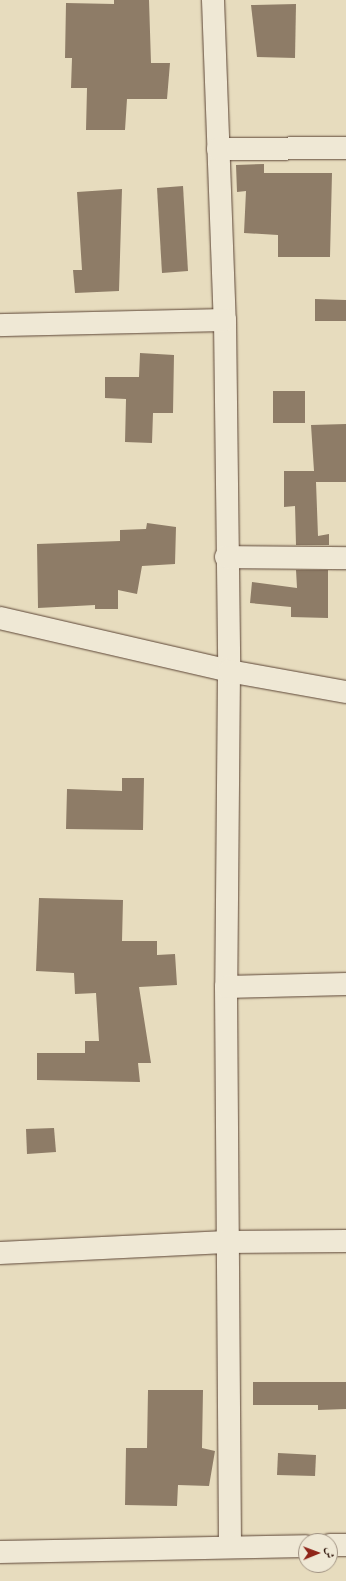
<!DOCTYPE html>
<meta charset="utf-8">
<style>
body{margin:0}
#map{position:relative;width:346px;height:1581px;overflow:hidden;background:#e7dcbe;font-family:Cardo,Amiri,serif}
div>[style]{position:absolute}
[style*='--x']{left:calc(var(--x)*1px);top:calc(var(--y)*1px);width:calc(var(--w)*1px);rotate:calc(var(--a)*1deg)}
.building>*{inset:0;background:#8e7c67}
.roads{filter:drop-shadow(0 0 1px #5c4536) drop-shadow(0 0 1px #5c4536)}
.street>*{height:22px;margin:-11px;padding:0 11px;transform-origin:11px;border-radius:11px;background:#efe8d5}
span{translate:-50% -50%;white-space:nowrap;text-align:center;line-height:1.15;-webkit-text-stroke:3.5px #efe8d5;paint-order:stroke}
.north{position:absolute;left:298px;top:1533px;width:40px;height:40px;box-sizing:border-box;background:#efe8d5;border:1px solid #a19383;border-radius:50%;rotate:89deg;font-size:11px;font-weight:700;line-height:16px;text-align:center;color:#2d1308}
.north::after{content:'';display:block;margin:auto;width:14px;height:18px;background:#8f2418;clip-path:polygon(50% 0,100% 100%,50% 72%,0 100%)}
</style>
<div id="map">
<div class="building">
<div style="clip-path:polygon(114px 0,149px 0,151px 63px,170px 63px,167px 99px,127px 99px,125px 130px,86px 130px,87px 88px,71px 88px,72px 58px,65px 58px,66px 3px,114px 4px)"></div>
<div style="clip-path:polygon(296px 4px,295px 58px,257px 57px,251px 5px)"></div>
<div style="clip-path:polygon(264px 164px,264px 173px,332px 173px,330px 257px,278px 257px,278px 235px,244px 233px,246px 191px,237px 192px,236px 165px)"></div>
<div style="clip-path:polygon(183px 186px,188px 271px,162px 273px,157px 188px)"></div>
<div style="clip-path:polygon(122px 189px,119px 291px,75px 293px,73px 270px,82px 270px,77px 192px)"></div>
<div style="clip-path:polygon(315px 299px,346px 300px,346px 321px,315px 321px)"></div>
<div style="clip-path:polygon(140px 353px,174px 355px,173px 413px,153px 413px,152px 443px,125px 442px,126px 399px,105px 398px,105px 377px,139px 377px)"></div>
<div style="clip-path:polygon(273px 391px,305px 391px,305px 423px,273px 423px)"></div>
<div style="clip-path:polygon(346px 424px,346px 482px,316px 482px,318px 536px,329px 534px,329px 545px,296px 545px,295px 506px,284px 507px,284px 471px,314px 471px,311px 425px)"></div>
<div style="clip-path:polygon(147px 523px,176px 527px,175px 564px,142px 566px,137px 594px,118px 590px,118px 609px,95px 609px,95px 605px,38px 608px,37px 544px,120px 541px,120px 530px,146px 529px)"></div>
<div style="clip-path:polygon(296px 570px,328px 570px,328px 618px,291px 617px,291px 607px,250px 603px,252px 582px,297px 588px)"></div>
<div style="clip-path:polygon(122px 778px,144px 778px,143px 830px,66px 829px,67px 789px,122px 791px)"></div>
<div style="clip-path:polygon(39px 898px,123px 900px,122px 941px,157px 941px,157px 955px,175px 954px,177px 985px,139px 987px,151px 1063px,138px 1063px,140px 1082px,37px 1080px,37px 1053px,85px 1053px,85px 1041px,99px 1041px,96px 993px,75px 994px,74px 973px,36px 971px)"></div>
<div style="clip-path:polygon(54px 1128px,56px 1152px,27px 1154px,26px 1129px)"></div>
<div style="clip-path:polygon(253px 1382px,346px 1382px,346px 1409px,318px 1410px,318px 1405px,253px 1405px)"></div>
<div style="clip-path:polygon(148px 1390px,203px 1390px,202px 1448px,215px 1451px,209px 1486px,178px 1485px,177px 1506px,125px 1505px,126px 1448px,147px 1448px)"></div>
<div style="clip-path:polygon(278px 1453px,316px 1455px,315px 1476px,277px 1475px)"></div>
</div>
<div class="roads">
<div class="street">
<div style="--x:213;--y:0;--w:320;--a:87.9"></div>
<div style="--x:225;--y:320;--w:351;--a:89.3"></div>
<div style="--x:229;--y:671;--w:316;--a:90.5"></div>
<div style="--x:226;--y:987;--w:560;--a:89.59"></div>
<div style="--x:218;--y:149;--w:128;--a:-0.4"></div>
<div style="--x:0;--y:325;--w:225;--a:-1.3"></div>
<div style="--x:226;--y:557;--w:120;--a:0.5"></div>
<div style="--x:0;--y:618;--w:235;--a:13"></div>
<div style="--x:229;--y:671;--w:119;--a:10.2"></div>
<div style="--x:226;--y:987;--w:120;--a:-1.4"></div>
<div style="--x:0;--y:1253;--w:226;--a:-2.8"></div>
<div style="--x:226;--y:1242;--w:120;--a:-0.5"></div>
<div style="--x:330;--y:1545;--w:16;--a:0"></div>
<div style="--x:0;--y:1552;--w:306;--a:-1.1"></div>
</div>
</div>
<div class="north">ش</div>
</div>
